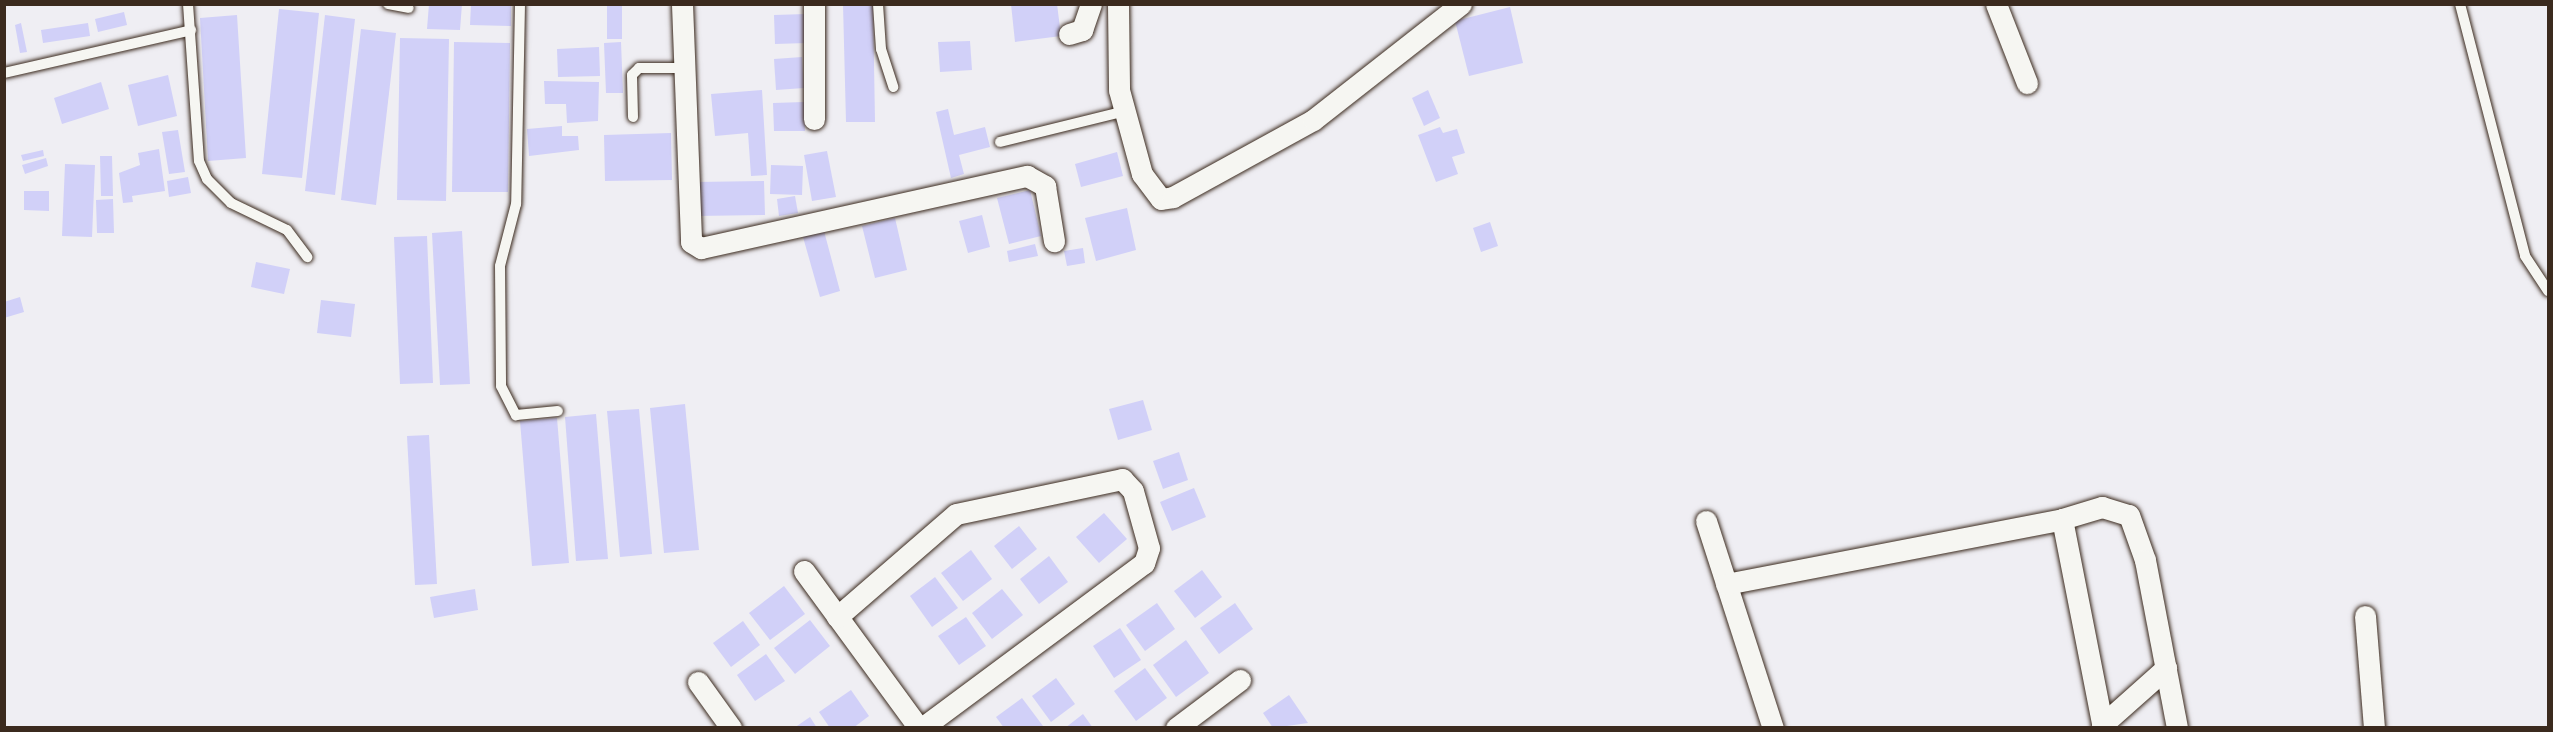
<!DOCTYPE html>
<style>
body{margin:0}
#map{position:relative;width:2553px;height:732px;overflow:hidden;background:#efeef3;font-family:"Balsamiq Sans",sans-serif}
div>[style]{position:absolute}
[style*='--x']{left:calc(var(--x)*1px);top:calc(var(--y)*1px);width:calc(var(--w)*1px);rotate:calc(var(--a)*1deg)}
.building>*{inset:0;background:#d1d0f8}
.roads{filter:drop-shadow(0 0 2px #3b2a1e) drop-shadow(0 0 2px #3b2a1e)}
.service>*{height:10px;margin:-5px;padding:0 5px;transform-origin:5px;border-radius:5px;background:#f6f6f2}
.minor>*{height:21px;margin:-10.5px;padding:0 10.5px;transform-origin:10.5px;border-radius:10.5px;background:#f6f6f2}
span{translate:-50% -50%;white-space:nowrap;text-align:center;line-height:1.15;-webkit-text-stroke:5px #f6f6f2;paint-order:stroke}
.frame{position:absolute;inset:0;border:6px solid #3b2a1e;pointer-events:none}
</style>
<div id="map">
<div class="building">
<div style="clip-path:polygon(429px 4px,462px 4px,460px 30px,427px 29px)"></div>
<div style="clip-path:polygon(471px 4px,511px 4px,511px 26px,470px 25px)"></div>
<div style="clip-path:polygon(607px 4px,622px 4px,622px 39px,607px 39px)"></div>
<div style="clip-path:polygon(843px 4px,873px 4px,875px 122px,846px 122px)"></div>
<div style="clip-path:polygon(1011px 4px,1057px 4px,1061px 36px,1015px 42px)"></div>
<div style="clip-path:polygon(1510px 7px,1523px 63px,1469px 76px,1455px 21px)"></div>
<div style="clip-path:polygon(279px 9px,319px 13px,302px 178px,262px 174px)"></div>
<div style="clip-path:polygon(124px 12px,127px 25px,98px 32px,95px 19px)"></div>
<div style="clip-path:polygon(806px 14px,807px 43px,775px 44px,774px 15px)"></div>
<div style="clip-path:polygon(237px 15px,246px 158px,208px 161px,200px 18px)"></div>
<div style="clip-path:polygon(325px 15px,355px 19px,335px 195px,305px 191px)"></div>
<div style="clip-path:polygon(21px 23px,27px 52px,20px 53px,15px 25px)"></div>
<div style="clip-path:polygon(88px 23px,90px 36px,43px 43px,41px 30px)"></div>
<div style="clip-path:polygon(361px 29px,396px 33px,376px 205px,341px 200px)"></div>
<div style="clip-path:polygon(400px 38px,449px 39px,446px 201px,397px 200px)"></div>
<div style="clip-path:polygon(970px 41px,972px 70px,940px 72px,938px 42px)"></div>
<div style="clip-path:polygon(454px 42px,510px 43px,508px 192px,452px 192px)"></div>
<div style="clip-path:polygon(621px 42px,623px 93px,606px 93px,604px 43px)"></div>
<div style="clip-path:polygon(599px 47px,600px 76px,558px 77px,557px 49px)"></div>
<div style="clip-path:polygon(802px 57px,804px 88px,776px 90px,774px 59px)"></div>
<div style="clip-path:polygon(168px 75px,177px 116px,138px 126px,128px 85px)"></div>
<div style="clip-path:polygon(544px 81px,599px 82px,598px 121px,567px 123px,566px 104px,545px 104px)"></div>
<div style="clip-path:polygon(101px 82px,109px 109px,62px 124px,54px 98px)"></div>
<div style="clip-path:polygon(762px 90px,767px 175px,751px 176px,748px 133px,715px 136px,711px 94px)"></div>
<div style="clip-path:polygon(1428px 90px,1440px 118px,1424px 126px,1412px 98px)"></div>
<div style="clip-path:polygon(804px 102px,805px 131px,774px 131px,773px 103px)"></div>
<div style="clip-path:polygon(948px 109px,954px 135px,985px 127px,990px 147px,959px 155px,964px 174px,951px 178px,936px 112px)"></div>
<div style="clip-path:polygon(562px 126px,562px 136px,578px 136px,579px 150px,529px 156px,527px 129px)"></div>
<div style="clip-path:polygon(1440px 127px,1443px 133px,1457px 129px,1465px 153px,1452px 157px,1458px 174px,1436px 182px,1418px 135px)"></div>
<div style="clip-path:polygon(178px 130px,185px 172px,169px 174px,162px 132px)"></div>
<div style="clip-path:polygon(671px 133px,672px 180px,605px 181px,604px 135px)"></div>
<div style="clip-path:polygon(159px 149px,165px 191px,132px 196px,133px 202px,123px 203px,119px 173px,140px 165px,138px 153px)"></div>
<div style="clip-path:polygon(43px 150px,44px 156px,23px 161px,21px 155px)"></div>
<div style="clip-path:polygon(827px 151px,836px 197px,812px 201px,804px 155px)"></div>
<div style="clip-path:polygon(1117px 152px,1123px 176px,1081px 187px,1075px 164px)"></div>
<div style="clip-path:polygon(100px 156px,112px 156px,113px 196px,101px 196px)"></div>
<div style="clip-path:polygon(46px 158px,48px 166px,25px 174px,22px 165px)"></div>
<div style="clip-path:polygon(65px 164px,95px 165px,92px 237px,62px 236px)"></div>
<div style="clip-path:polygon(771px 165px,803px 166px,802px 195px,770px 194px)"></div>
<div style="clip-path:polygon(188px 177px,191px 193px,169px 197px,167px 181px)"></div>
<div style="clip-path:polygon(764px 181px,765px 215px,695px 216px,695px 182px)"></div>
<div style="clip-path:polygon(1030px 190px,1041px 236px,1009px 244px,997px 198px)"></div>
<div style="clip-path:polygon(24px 191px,49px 191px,49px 211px,24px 210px)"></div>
<div style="clip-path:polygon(795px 196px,798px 213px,779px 216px,777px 199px)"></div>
<div style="clip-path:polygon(113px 199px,114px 233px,97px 233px,96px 200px)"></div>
<div style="clip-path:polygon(1127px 208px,1136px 250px,1096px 261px,1085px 218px)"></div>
<div style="clip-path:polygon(982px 215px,990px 247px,968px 253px,959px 221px)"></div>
<div style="clip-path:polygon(895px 218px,907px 270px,875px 278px,862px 226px)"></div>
<div style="clip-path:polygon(1490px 222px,1498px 246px,1481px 252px,1473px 228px)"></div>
<div style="clip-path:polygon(462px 231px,470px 384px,440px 385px,432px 233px)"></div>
<div style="clip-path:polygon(824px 231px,840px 291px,820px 297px,803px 237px)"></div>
<div style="clip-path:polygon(427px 236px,433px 383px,400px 384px,394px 237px)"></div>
<div style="clip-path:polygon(1035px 244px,1038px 256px,1009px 262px,1007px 251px)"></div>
<div style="clip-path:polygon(1083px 248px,1085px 263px,1067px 266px,1064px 251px)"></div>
<div style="clip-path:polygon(256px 262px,290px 269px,284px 294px,251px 287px)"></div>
<div style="clip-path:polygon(20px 297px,24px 312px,4px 318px,4px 302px)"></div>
<div style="clip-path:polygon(321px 300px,355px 304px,351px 337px,317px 333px)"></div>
<div style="clip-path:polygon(1143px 400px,1152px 430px,1118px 440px,1109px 409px)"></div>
<div style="clip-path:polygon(685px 404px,699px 550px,664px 553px,650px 408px)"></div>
<div style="clip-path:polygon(639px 409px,652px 554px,620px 557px,607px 411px)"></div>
<div style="clip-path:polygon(596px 414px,608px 559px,576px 561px,565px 417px)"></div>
<div style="clip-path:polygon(557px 418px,569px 563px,532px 566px,520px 421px)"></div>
<div style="clip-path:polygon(429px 435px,437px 584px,415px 585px,407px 436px)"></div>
<div style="clip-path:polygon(1179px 452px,1188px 480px,1163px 489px,1153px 461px)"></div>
<div style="clip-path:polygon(1194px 488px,1206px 517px,1172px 531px,1160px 502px)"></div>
<div style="clip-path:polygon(1104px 513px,1127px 539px,1099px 563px,1076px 537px)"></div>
<div style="clip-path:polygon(1019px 526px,1037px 549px,1012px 569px,994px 546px)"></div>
<div style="clip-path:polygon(971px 550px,992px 579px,963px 601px,941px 573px)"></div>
<div style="clip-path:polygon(1049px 556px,1068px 582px,1039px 604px,1020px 579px)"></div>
<div style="clip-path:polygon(1202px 570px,1222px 597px,1195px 618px,1174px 591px)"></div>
<div style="clip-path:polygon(935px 577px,958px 608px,932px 627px,910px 596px)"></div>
<div style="clip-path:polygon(784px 586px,805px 614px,770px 640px,749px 613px)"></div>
<div style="clip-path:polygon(475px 589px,478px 610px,434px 618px,430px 597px)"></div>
<div style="clip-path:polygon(1002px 589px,1023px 615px,992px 639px,972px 613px)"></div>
<div style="clip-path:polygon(1157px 603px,1175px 629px,1145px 651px,1126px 625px)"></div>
<div style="clip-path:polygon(1235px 603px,1253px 629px,1219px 654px,1200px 628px)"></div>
<div style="clip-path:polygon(966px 617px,986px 646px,959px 665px,938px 636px)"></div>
<div style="clip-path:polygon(810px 620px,830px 646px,795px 674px,774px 648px)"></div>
<div style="clip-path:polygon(743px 621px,760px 645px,731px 667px,713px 643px)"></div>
<div style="clip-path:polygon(1120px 628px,1141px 660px,1114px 678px,1093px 646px)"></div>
<div style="clip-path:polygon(1186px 640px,1209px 673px,1176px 697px,1153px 665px)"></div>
<div style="clip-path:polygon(766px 654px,785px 681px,755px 701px,737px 675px)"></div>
<div style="clip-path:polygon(1145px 668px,1167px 698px,1136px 721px,1114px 691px)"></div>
<div style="clip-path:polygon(1056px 678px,1075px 704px,1051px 722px,1032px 696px)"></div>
<div style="clip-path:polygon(851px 690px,869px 716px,853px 728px,830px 728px,819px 712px)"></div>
<div style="clip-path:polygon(1289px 695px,1308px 723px,1273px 728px,1263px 713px)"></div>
<div style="clip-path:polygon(1022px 698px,1043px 726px,1040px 728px,1004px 728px,996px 717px)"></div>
<div style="clip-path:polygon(1083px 714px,1093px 728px,1065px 728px)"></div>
<div style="clip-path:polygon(810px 717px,817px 728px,794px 728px)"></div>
</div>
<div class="roads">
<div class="service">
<div style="--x:188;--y:4;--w:157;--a:86"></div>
<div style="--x:199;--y:161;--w:20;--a:66"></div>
<div style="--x:207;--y:179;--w:34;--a:45"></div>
<div style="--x:231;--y:203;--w:62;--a:25.7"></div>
<div style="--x:287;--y:230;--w:34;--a:53"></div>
<div style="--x:388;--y:4;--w:21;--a:11"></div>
<div style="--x:520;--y:4;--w:200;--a:91.1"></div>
<div style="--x:516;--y:204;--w:64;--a:104.5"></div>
<div style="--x:500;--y:266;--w:120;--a:89.5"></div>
<div style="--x:501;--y:386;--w:33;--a:63"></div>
<div style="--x:516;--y:415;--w:42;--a:-5.4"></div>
<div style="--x:878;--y:4;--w:45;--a:86.2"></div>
<div style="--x:881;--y:49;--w:40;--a:72"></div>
<div style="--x:2460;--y:4;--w:260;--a:75.5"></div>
<div style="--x:2525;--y:256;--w:42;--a:56.7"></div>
<div style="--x:4;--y:73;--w:192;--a:-12.9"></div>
<div style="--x:633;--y:117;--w:42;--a:-91.4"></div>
<div style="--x:632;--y:75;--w:10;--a:-45"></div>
<div style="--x:639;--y:68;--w:43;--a:0"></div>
<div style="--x:1000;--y:142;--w:129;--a:-13.9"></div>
</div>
<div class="minor">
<div style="--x:682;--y:4;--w:238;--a:87.8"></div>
<div style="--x:691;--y:242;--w:12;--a:31"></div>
<div style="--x:701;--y:248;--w:334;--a:-12.5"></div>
<div style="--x:1027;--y:176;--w:21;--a:29"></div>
<div style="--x:1045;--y:186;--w:56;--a:80.7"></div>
<div style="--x:814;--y:4;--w:115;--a:90"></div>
<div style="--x:1118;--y:4;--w:86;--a:89.3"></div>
<div style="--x:1119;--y:90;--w:87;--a:74.7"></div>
<div style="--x:1142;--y:174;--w:31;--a:53"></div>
<div style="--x:1161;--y:199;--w:12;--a:-9"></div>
<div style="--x:1173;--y:197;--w:160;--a:-28.8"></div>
<div style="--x:1313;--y:120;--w:188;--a:-38.1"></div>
<div style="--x:1996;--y:4;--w:85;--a:68.6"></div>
<div style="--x:1069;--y:34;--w:14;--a:-17"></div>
<div style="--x:1082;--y:30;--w:28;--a:-71"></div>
<div style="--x:2062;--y:519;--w:42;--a:-16.7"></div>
<div style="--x:2102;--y:507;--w:28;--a:17"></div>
<div style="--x:2129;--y:515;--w:48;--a:70.4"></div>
<div style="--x:2145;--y:560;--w:171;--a:79.2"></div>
<div style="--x:1706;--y:521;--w:218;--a:72.1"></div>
<div style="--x:804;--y:571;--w:195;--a:53.8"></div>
<div style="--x:1726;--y:584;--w:342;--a:-10.9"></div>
<div style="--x:2062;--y:519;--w:213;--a:78.9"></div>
<div style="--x:2365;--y:616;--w:112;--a:85.4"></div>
<div style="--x:837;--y:617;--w:157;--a:-40.9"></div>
<div style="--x:956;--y:514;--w:170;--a:-11.9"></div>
<div style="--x:1122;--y:479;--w:16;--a:47"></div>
<div style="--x:1133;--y:491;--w:59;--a:74.3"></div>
<div style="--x:1149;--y:548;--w:16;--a:108"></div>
<div style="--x:1144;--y:563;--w:277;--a:143.4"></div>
<div style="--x:698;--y:682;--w:57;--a:54.3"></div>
<div style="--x:2102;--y:725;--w:86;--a:-41.7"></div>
<div style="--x:1176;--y:728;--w:80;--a:-36.9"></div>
</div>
</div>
<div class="frame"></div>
</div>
